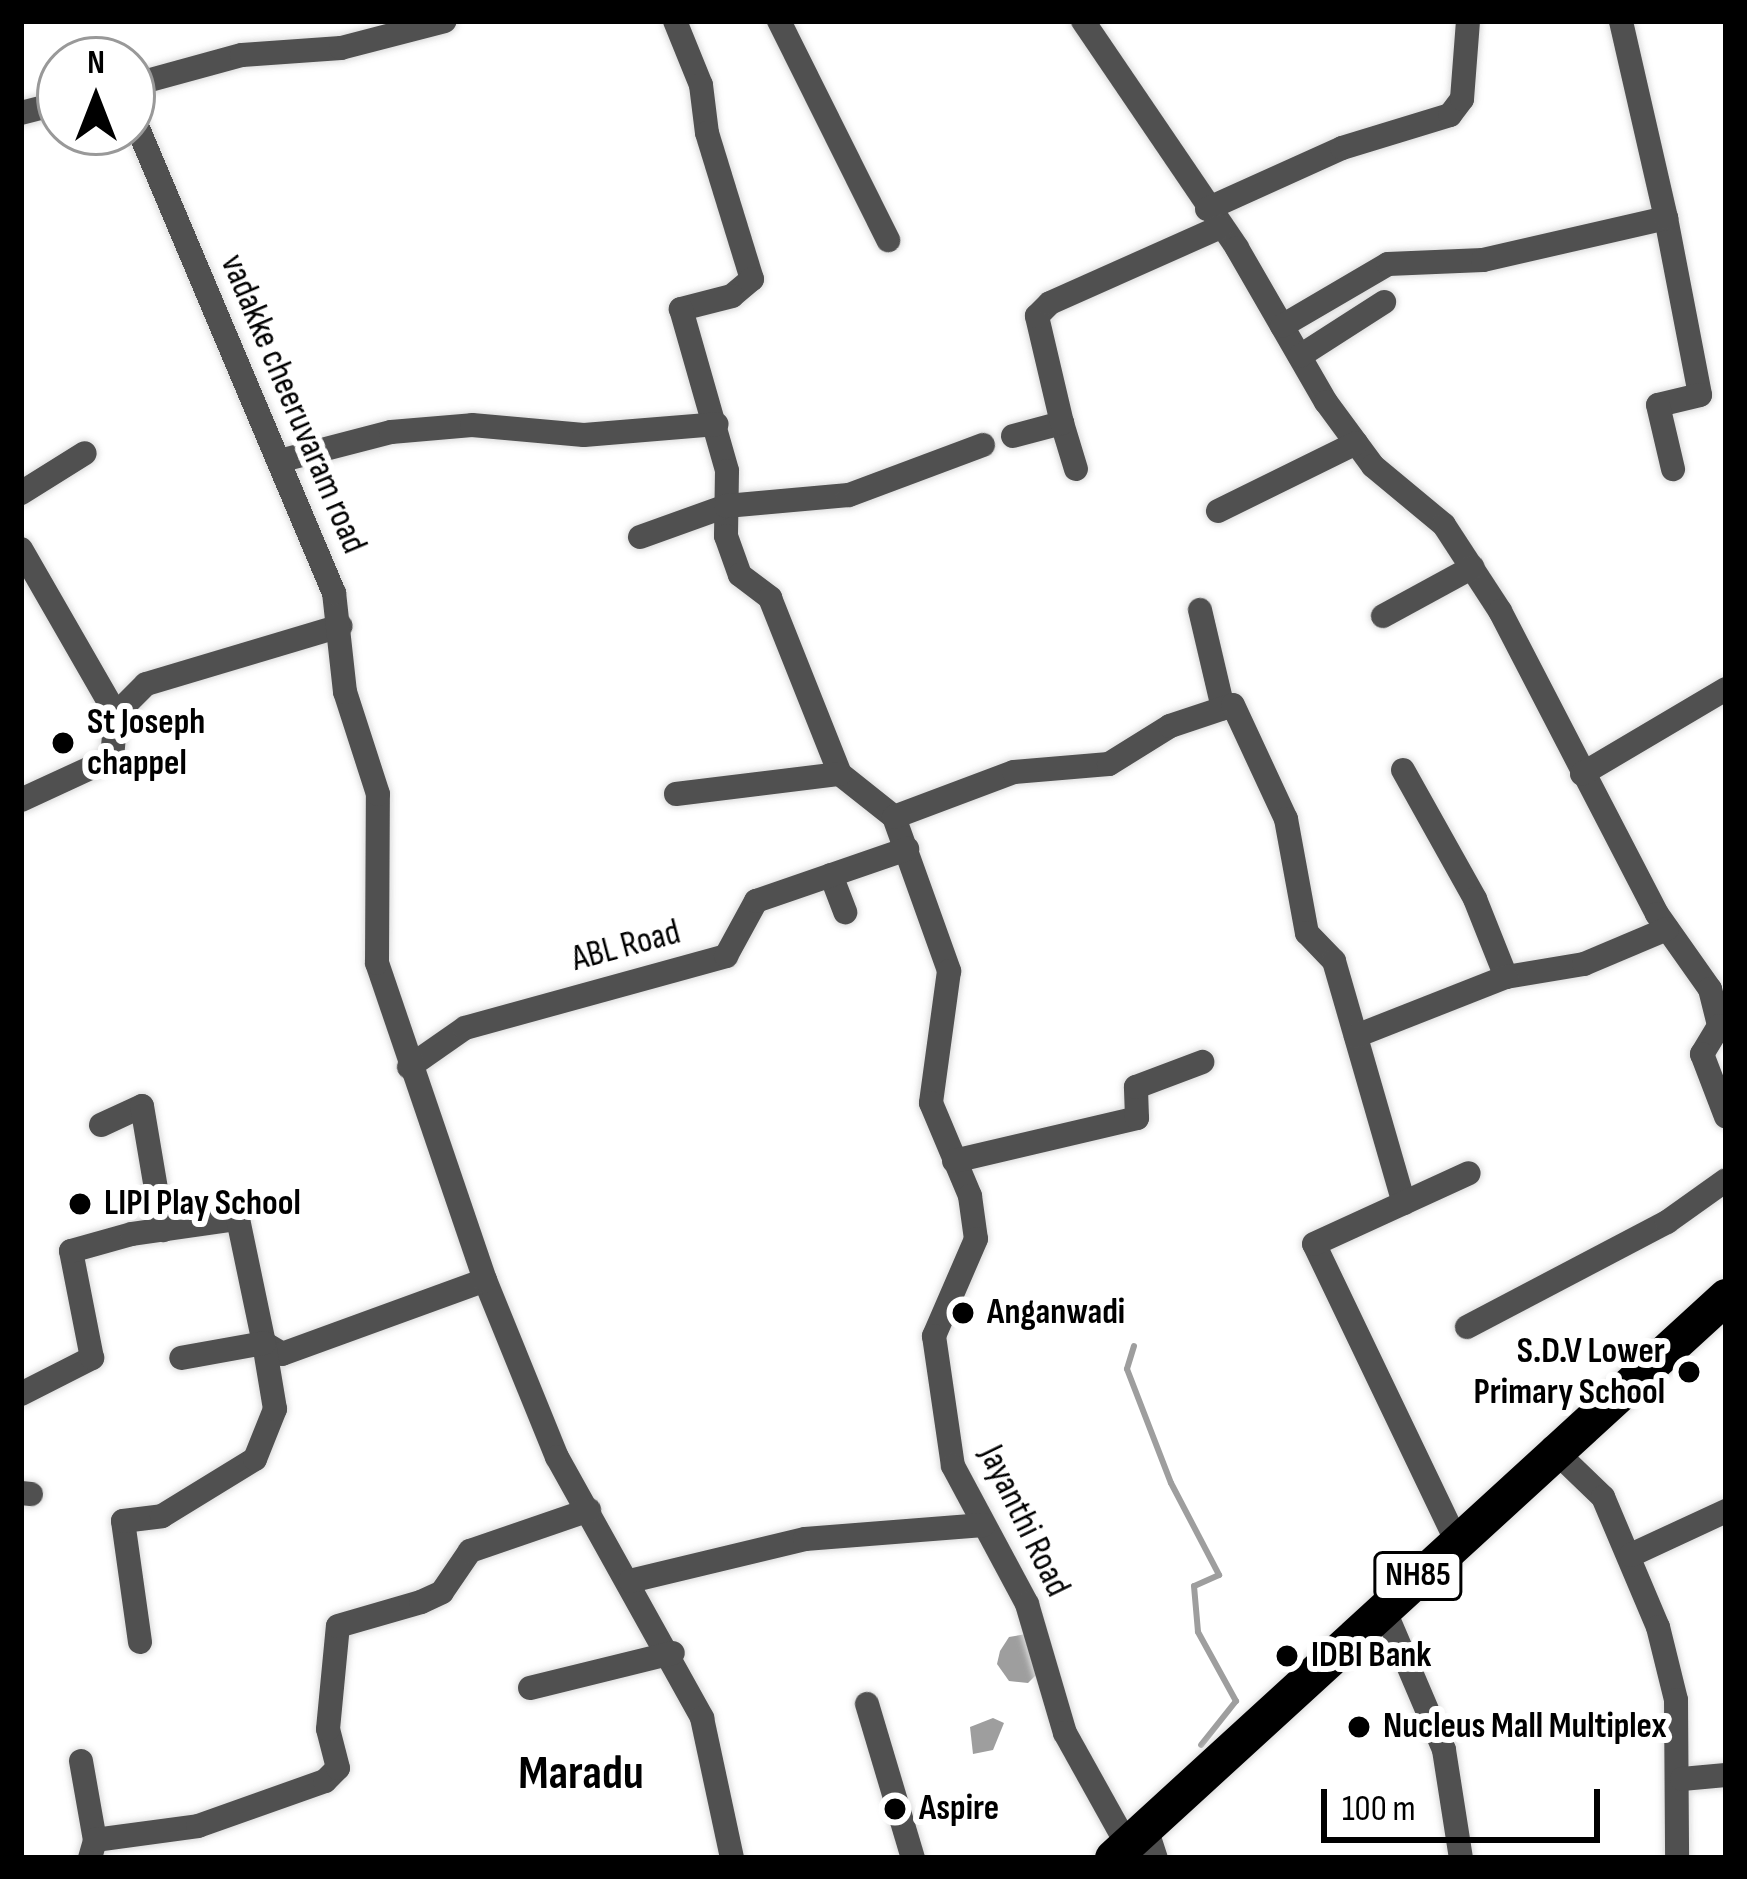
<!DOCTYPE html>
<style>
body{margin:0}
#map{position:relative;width:1747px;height:1879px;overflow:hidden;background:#fff;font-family:"Sofia Sans Condensed",sans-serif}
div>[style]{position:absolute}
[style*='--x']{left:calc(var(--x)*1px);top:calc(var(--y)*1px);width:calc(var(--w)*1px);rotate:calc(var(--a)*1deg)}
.water>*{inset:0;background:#9e9e9e}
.stream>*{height:6px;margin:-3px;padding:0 3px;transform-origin:3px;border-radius:3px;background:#9e9e9e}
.roads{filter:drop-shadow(0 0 3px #dbdbdb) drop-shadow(0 0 3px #dbdbdb)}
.minor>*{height:24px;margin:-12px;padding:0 12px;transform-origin:12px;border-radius:12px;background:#505050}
.highway>*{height:36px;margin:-18px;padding:0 18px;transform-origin:18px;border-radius:18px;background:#000}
.dots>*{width:33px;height:33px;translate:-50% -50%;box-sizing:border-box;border:6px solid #fff;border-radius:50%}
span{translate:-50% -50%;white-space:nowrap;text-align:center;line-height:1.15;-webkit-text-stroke:12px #fff;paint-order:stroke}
.shield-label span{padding:3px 9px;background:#fff;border:3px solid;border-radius:9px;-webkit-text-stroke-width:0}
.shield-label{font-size:33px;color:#000;font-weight:700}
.street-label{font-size:36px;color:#000}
.poi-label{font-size:36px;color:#000;font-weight:700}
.left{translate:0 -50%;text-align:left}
.right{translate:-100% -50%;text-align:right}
.district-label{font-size:48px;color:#000;font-weight:700}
.frame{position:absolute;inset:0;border:24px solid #000;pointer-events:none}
.north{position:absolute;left:36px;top:36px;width:120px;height:120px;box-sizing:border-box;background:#fff;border:3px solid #999;border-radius:50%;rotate:0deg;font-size:33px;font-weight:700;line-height:48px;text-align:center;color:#000}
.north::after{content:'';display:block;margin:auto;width:42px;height:54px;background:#000;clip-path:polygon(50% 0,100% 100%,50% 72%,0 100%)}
.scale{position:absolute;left:1321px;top:1789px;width:279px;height:54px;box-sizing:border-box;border:6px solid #000;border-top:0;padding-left:15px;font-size:36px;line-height:42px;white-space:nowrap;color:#000;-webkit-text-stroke:9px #fff;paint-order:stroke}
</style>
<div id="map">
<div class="water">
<div style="clip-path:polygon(1026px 1634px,1042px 1669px,1028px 1683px,1009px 1681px,997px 1664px,1000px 1651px,1009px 1637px)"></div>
<div style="clip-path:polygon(993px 1718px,1004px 1723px,993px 1750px,973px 1754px,970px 1727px)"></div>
</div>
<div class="stream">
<div style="--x:1134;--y:1346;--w:24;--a:107"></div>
<div style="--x:1127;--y:1369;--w:122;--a:68.9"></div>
<div style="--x:1171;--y:1483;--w:104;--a:62.4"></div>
<div style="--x:1219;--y:1575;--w:27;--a:156"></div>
<div style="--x:1194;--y:1586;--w:46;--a:85"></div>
<div style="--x:1198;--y:1632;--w:79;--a:61.2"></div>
<div style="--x:1236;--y:1701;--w:56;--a:128.5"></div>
</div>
<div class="roads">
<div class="minor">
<div style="--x:675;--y:21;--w:69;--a:67.9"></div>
<div style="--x:701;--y:85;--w:48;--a:82.9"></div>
<div style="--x:707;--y:133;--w:153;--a:72.9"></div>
<div style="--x:752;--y:279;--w:26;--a:140"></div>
<div style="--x:732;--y:296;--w:53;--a:165.7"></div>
<div style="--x:681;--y:309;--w:168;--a:74.1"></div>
<div style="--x:727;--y:471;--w:65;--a:90.9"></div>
<div style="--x:726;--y:536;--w:41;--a:70.3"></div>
<div style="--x:740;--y:575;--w:38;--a:37"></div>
<div style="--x:770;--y:598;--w:189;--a:68.3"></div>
<div style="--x:840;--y:774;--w:69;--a:38.5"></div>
<div style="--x:894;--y:817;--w:164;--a:70.3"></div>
<div style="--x:949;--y:971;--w:133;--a:97.8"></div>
<div style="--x:931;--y:1103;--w:101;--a:67.2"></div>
<div style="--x:970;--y:1196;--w:43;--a:82.1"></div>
<div style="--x:976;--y:1239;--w:106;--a:113.4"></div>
<div style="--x:934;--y:1336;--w:131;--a:81.7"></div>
<div style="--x:953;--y:1466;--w:157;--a:61.8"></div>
<div style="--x:1027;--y:1604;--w:134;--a:73.6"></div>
<div style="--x:1065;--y:1733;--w:129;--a:60.9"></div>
<div style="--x:779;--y:21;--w:245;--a:63.5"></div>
<div style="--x:1083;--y:21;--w:274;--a:55.8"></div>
<div style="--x:1237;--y:248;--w:178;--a:60"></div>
<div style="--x:1326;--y:402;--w:79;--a:53.7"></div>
<div style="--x:1373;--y:466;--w:92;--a:39.7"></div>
<div style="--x:1444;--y:525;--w:103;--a:56.9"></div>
<div style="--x:1500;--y:611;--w:341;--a:62.6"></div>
<div style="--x:1657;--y:914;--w:92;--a:54.8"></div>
<div style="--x:1710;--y:989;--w:38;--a:76"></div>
<div style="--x:1719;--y:1026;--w:33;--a:121"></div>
<div style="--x:1702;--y:1054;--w:67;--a:69.1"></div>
<div style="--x:132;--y:85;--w:114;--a:-15.3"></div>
<div style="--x:242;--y:55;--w:99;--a:-4"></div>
<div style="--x:341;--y:48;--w:107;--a:-14.6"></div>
<div style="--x:21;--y:113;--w:40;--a:-14.4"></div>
<div style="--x:1207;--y:209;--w:148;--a:-24.3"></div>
<div style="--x:1342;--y:148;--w:113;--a:-17"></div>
<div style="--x:1450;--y:115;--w:20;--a:-53"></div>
<div style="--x:1462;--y:99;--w:78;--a:-85.6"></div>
<div style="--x:1666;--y:218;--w:180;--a:79.1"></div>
<div style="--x:1700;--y:395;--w:43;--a:166.6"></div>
<div style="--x:1658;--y:405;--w:66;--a:76.8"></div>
<div style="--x:1282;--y:326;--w:123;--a:-30.3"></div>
<div style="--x:1388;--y:264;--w:95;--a:-2.4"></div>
<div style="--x:1483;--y:260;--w:188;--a:-12.9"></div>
<div style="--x:1666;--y:218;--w:202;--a:-102.9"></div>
<div style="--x:1300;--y:356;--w:100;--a:-32.7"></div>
<div style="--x:1062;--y:423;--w:48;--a:73.1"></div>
<div style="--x:1013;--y:436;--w:51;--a:-14.9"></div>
<div style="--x:1062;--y:423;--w:110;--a:-103.2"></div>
<div style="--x:1037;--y:316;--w:18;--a:-45"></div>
<div style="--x:1050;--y:303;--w:187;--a:-24"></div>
<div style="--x:283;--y:460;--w:112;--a:-14.5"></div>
<div style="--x:391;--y:432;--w:81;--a:-4.9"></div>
<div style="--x:472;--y:425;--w:112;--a:5.1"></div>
<div style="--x:584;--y:435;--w:133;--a:-4.7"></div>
<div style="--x:21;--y:493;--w:75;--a:-32"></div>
<div style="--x:1218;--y:511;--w:154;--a:-26.2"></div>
<div style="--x:640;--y:537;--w:91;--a:-19.8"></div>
<div style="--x:726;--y:506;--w:123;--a:-5.1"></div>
<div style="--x:849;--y:495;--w:143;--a:-20.5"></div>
<div style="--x:21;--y:549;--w:190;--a:60.1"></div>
<div style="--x:1200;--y:610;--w:101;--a:76.8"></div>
<div style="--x:1383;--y:616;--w:102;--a:-28.6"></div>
<div style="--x:1403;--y:770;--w:148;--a:60.8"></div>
<div style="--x:1475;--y:899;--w:84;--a:68.3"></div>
<div style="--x:1506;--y:977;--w:79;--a:-9.5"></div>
<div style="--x:1584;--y:964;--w:90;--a:-22.9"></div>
<div style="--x:1582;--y:774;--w:167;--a:-30.6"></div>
<div style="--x:676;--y:794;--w:165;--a:-7"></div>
<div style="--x:21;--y:800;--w:100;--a:-24.8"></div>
<div style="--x:112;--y:758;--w:44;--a:-84.8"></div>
<div style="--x:116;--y:714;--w:42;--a:-45"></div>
<div style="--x:146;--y:684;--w:203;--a:-16.6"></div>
<div style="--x:894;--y:817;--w:128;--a:-20.6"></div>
<div style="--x:1014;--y:772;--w:95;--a:-4.8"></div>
<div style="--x:1109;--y:764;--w:72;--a:-31.9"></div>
<div style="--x:1170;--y:726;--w:66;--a:-18.4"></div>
<div style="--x:1233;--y:705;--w:126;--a:65.1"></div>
<div style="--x:1286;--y:819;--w:116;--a:79.6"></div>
<div style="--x:1307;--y:933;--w:39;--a:46"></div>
<div style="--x:1334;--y:961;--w:252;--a:73.9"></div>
<div style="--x:831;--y:875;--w:40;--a:69"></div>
<div style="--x:1356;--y:1036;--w:161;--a:-21.5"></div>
<div style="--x:409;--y:1067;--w:68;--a:-34.9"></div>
<div style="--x:465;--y:1028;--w:271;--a:-15.4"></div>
<div style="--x:726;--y:956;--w:63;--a:-61.4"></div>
<div style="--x:756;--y:901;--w:160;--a:-19"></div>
<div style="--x:101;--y:1125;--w:45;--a:-24.9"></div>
<div style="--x:142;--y:1106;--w:126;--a:80.4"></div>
<div style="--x:954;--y:1161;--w:188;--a:-13.2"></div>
<div style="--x:1137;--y:1118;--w:31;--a:-92"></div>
<div style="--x:1136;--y:1087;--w:71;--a:-20.7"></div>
<div style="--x:485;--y:1280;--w:191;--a:67.9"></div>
<div style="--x:557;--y:1457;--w:299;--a:60.9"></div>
<div style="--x:702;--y:1718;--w:143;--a:77.9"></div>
<div style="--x:1467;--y:1327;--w:226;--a:-27.7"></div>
<div style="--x:1667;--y:1222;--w:72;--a:-35.4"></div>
<div style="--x:21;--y:1394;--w:80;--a:-26.9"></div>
<div style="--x:92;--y:1358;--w:109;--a:-101.1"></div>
<div style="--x:71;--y:1251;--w:63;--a:-15.6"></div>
<div style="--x:132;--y:1234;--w:107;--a:-8.1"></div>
<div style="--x:238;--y:1219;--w:127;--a:78.2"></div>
<div style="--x:264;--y:1343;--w:21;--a:31"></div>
<div style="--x:282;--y:1354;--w:216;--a:-20"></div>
<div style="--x:485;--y:1280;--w:335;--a:-108.8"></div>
<div style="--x:377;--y:963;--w:169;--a:-89.7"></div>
<div style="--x:378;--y:794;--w:107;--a:-107.9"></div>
<div style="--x:345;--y:692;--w:100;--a:-96.3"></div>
<div style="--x:334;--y:593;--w:520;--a:-112.87"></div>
<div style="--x:1552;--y:1448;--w:71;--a:43.9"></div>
<div style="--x:1603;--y:1497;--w:141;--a:67.1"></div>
<div style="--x:1658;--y:1627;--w:75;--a:76.1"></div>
<div style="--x:1676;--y:1700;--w:158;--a:89.6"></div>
<div style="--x:21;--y:1493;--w:10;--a:6"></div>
<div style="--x:1456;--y:1540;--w:328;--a:-115.6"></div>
<div style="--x:1314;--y:1244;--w:170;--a:-24.6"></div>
<div style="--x:1631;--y:1555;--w:105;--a:-24.9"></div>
<div style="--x:630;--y:1581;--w:180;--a:-13.5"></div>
<div style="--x:805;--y:1539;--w:179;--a:-4.5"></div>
<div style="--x:1384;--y:1609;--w:153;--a:66.9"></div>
<div style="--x:1444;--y:1750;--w:109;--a:81.1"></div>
<div style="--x:140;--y:1642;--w:122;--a:-98"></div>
<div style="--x:123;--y:1521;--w:39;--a:-7"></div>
<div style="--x:162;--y:1516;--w:109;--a:-31.5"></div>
<div style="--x:255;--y:1459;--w:54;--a:-68.2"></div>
<div style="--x:275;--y:1409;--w:67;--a:-99.5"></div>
<div style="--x:264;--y:1343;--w:84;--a:169.8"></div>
<div style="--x:530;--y:1688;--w:147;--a:-13.8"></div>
<div style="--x:867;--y:1704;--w:161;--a:73.4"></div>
<div style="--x:81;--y:1761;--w:80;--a:80"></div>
<div style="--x:1682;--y:1779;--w:44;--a:-5.2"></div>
<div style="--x:1147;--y:1831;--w:28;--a:72"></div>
<div style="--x:90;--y:1858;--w:19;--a:-74"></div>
<div style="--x:95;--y:1840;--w:104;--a:-7.7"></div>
<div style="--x:198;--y:1826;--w:135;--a:-19.5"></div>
<div style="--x:325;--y:1781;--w:18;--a:-45"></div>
<div style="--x:338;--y:1768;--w:40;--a:-104.4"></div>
<div style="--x:328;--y:1729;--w:103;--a:-84.5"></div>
<div style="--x:338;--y:1626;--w:86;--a:-16.1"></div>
<div style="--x:421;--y:1602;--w:23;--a:-25"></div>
<div style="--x:442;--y:1592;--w:50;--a:-55.7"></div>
<div style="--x:470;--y:1551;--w:126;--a:-19"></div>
</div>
<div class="highway">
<div style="--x:1113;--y:1858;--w:831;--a:-42.46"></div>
</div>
</div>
<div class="dots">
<div style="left:63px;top:743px;background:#000"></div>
<div style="left:80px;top:1204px;background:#000"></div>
<div style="left:963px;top:1313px;background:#000"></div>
<div style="left:1689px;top:1372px;background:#000"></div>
<div style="left:1287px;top:1656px;background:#000"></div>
<div style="left:1359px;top:1727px;background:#000"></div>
<div style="left:895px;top:1809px;background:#000"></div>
</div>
<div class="shield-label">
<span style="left:1418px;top:1576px">NH85</span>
</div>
<div class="street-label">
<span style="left:293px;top:404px;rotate:67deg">vadakke cheeruvaram road</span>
<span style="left:626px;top:946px;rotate:-15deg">ABL Road</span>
<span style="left:1024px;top:1521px;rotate:64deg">Jayanthi Road</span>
</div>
<div class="poi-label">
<span class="left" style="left:87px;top:743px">St Joseph<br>chappel</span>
<span class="left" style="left:104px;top:1204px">LIPI Play School</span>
<span class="left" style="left:987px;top:1313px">Anganwadi</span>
<span class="right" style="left:1665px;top:1372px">S.D.V Lower<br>Primary School</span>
<span class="left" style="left:1311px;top:1656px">IDBI Bank</span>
<span class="left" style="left:1383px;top:1727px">Nucleus Mall Multiplex</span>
<span class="left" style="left:919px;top:1809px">Aspire</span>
</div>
<div class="district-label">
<span style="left:581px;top:1774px">Maradu</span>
</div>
<div class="frame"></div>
<div class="north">N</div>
<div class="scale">100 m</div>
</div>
